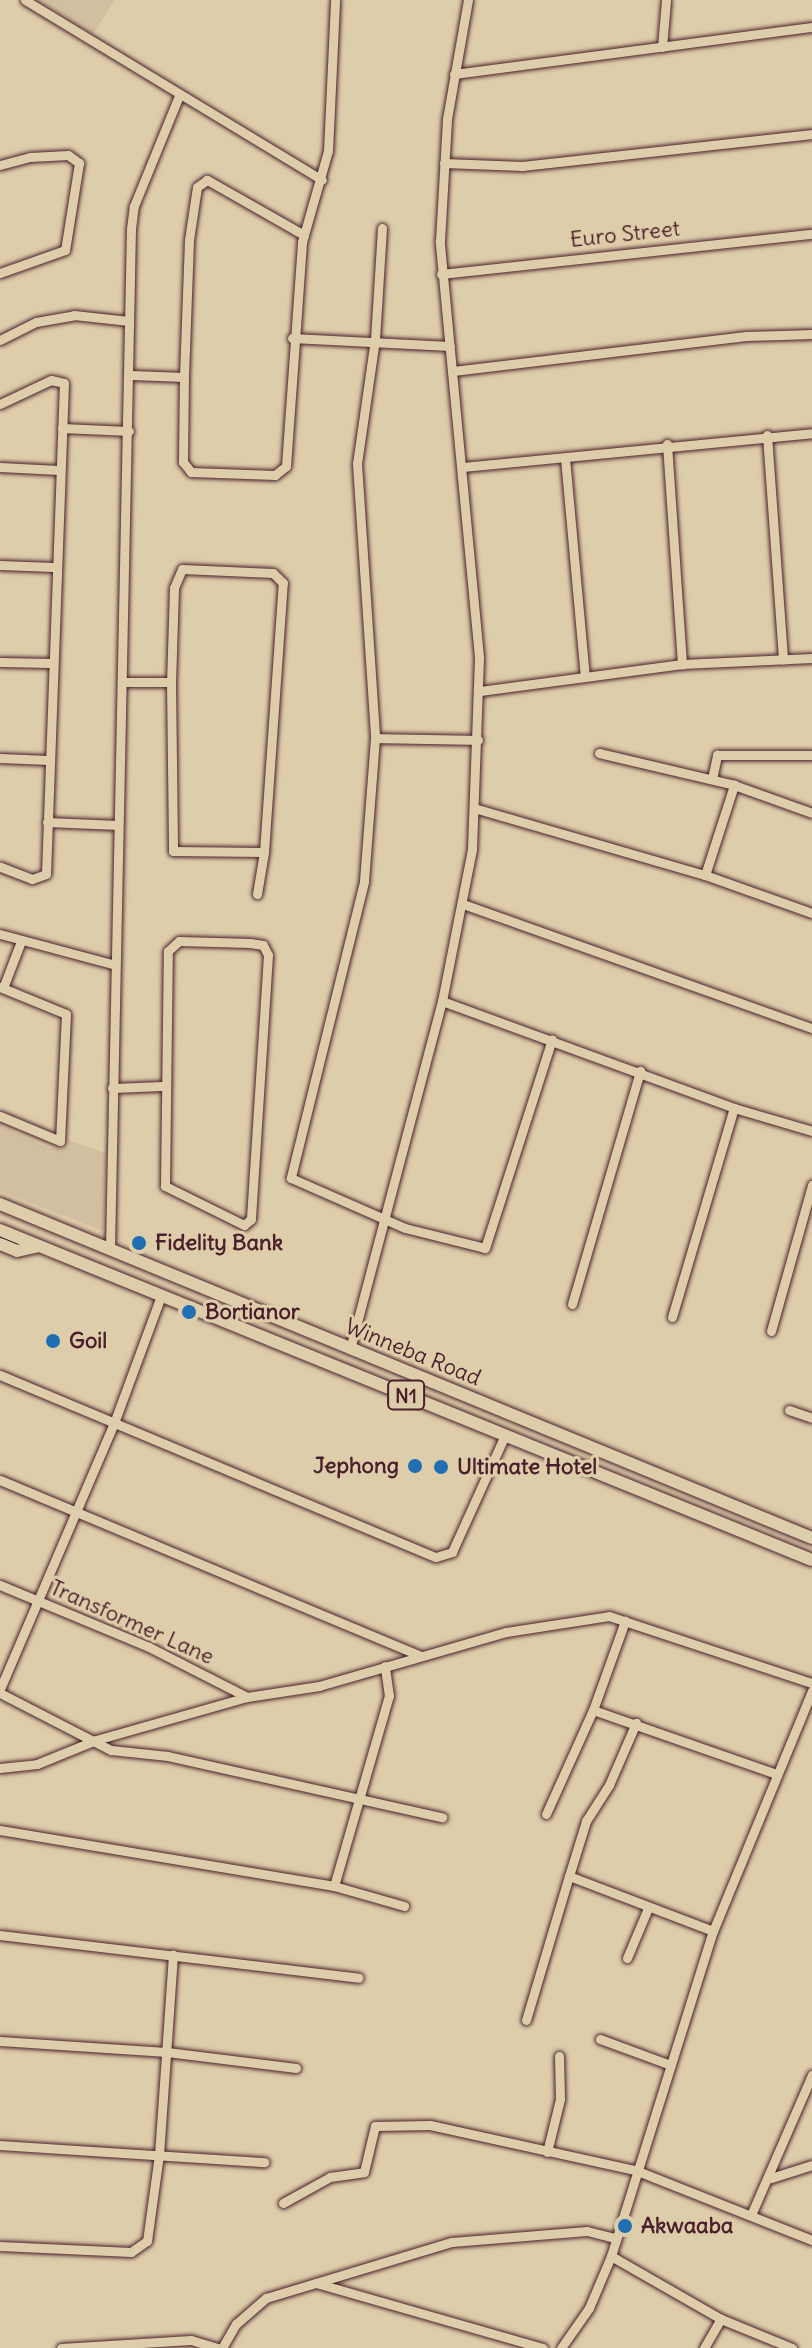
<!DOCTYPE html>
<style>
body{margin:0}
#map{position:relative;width:812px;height:2348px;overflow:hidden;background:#decdaa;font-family:Delius,sans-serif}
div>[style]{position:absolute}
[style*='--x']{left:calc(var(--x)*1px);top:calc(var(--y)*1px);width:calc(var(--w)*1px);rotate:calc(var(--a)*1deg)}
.built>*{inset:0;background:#d2bfa0}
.roads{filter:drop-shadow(0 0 2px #4a1f2b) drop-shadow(0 0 2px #4a1f2b)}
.minor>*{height:9px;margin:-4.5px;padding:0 4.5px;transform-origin:4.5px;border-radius:4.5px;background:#decdaa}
.highway>*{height:12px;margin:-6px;padding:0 6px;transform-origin:6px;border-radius:6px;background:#decdaa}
.dots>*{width:22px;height:22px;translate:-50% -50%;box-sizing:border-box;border:4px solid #decdaa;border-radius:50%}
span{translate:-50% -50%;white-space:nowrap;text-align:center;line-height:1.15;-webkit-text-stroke:6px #decdaa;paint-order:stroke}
.shield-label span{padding:2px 6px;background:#decdaa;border:2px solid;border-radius:6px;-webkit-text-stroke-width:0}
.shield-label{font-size:20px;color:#4a1f2b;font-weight:700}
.street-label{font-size:22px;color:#4a1f2b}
.poi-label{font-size:22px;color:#4a1f2b;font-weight:700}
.left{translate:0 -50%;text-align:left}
.right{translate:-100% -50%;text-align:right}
</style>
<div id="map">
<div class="built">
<div style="clip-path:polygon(38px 0,115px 0,93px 34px)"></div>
<div style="clip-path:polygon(0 1126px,49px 1148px,64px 1148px,68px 1140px,106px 1153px,103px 1231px,0 1191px)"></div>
</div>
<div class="roads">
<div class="minor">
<div style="--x:25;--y:0;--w:347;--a:31.2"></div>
<div style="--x:662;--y:47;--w:47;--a:-85.1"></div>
<div style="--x:454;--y:74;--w:361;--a:-7.5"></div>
<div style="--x:444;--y:163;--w:78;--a:2.2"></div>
<div style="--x:522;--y:166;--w:292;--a:-6.3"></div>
<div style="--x:0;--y:165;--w:31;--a:-15"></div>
<div style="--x:30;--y:157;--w:38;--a:-3"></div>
<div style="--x:68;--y:155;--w:14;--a:36"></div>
<div style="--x:79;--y:163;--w:88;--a:99.1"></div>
<div style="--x:65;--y:250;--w:69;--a:160.5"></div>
<div style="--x:382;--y:228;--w:111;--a:93.6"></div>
<div style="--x:375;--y:339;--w:126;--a:98.2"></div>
<div style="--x:357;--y:464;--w:275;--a:86.2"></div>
<div style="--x:375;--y:738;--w:144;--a:94.4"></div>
<div style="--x:364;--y:882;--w:305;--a:103.9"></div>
<div style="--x:291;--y:1178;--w:124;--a:23.7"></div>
<div style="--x:405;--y:1228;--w:82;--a:14"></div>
<div style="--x:485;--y:1248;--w:219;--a:-72.2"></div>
<div style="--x:304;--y:235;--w:112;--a:-150.4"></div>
<div style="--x:207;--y:180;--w:12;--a:145"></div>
<div style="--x:197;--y:187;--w:54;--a:98.6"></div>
<div style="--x:189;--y:240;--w:137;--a:92.1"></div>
<div style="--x:184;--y:377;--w:85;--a:90.7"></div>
<div style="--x:183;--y:462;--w:13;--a:51"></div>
<div style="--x:191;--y:472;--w:84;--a:2"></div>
<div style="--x:275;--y:475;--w:14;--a:-39"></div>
<div style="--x:286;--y:466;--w:225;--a:-85.9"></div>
<div style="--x:302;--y:242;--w:95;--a:-74.1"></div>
<div style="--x:328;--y:151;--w:151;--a:-87.3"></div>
<div style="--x:441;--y:274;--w:373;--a:-6.2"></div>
<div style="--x:292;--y:338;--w:158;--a:2.9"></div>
<div style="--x:0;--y:340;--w:40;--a:-26.6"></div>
<div style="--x:36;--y:322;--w:39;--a:-10"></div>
<div style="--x:74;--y:315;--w:55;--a:6.2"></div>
<div style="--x:453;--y:371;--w:295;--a:-6.8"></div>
<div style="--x:746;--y:336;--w:66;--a:-1.7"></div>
<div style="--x:131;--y:375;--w:53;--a:2.2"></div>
<div style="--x:0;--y:404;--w:56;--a:-25.2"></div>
<div style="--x:51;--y:380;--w:13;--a:13"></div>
<div style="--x:64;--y:383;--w:491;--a:92.1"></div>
<div style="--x:46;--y:874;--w:15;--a:160"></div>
<div style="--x:32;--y:879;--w:34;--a:-159"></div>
<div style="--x:62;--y:428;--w:67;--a:2.6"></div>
<div style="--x:767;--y:435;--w:225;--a:85.9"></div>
<div style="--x:667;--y:444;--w:221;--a:86.1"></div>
<div style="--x:565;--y:458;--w:219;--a:84.8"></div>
<div style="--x:0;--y:467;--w:59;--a:2.9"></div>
<div style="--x:462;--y:467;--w:352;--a:-5.5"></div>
<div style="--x:0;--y:565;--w:53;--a:2.2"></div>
<div style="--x:0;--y:662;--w:50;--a:1.1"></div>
<div style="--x:124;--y:682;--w:47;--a:0"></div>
<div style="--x:480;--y:691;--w:204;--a:-7.6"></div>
<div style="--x:682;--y:664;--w:130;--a:-2.6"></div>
<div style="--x:375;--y:738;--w:103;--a:1.1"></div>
<div style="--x:599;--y:753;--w:139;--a:13.3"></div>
<div style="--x:734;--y:785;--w:83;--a:19.7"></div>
<div style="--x:0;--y:758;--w:48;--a:2.4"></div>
<div style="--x:712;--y:779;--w:25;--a:-78"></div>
<div style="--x:717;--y:755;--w:95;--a:0"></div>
<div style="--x:474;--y:808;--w:241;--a:16.2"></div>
<div style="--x:705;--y:875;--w:114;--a:19.6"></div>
<div style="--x:47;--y:822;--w:71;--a:2.4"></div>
<div style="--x:705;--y:875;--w:95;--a:-72.1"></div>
<div style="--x:257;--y:894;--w:43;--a:-80.5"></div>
<div style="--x:264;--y:852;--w:270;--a:-86"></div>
<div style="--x:283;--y:583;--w:14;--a:-135"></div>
<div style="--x:273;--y:573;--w:91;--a:-177.5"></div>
<div style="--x:182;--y:569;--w:21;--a:113"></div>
<div style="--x:174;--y:588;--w:94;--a:91.8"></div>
<div style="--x:171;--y:682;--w:169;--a:89.3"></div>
<div style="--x:173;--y:851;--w:91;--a:0.6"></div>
<div style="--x:463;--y:904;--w:370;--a:19.6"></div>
<div style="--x:0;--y:934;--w:116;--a:15"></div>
<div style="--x:179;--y:941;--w:71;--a:1.6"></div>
<div style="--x:250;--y:943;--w:13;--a:9"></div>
<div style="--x:263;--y:945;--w:11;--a:63"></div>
<div style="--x:268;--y:955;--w:265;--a:93.7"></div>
<div style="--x:251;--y:1219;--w:9;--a:139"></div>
<div style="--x:244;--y:1225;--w:88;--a:-153.7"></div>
<div style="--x:165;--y:1186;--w:235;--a:-89.3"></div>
<div style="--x:168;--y:951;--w:15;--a:-42"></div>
<div style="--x:0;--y:987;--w:71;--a:22.2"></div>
<div style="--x:66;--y:1014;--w:127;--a:92.7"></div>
<div style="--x:60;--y:1141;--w:65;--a:-157.4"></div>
<div style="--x:3;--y:988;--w:50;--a:-69"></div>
<div style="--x:442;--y:1001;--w:311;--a:20.1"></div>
<div style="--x:734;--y:1108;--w:81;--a:16.4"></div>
<div style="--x:112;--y:1088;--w:51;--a:-2.2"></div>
<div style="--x:110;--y:1248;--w:1019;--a:-88.82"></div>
<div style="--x:131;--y:229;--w:23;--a:-83"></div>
<div style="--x:134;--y:206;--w:119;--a:-67.8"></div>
<div style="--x:572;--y:1304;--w:243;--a:-73.7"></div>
<div style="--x:672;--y:1317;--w:218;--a:-73.5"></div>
<div style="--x:771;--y:1331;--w:152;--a:-74.3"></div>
<div style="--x:350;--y:1349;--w:360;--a:-75.2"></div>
<div style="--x:442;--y:1001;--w:155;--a:-78.8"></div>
<div style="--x:472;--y:849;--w:192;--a:-87.9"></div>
<div style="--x:479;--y:657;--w:418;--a:-95.4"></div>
<div style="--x:440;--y:241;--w:122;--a:-86.7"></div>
<div style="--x:447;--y:119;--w:121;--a:-80"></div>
<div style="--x:0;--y:1375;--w:472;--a:22.7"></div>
<div style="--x:436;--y:1557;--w:17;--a:-17"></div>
<div style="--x:452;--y:1552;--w:128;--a:-65.6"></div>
<div style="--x:789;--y:1410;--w:24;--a:19"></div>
<div style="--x:0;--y:1480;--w:456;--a:22.7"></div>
<div style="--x:0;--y:1585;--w:161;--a:22.6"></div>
<div style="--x:149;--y:1647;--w:110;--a:27"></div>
<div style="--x:0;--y:1689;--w:289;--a:-66.8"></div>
<div style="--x:114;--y:1423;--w:135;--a:-69.7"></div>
<div style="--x:0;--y:1693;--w:125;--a:27.2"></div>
<div style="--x:111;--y:1750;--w:57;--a:6"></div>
<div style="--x:168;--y:1756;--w:281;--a:12.6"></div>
<div style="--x:593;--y:1710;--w:95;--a:-70.2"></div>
<div style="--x:0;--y:1768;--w:37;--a:-6"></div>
<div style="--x:37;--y:1764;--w:64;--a:-22.1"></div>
<div style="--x:96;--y:1740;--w:157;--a:-15.9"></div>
<div style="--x:247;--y:1697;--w:73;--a:-8.7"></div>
<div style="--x:319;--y:1686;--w:195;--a:-16.1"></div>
<div style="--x:506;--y:1632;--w:104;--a:-8.8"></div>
<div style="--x:609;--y:1616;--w:214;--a:18.3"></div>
<div style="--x:546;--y:1814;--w:114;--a:-65.7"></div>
<div style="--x:593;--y:1710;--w:195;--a:19.2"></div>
<div style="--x:0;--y:1830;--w:339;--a:9.5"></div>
<div style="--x:334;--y:1886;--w:73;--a:15.9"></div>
<div style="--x:569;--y:1876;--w:58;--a:-72.8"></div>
<div style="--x:586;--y:1821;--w:43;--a:-57.4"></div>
<div style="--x:609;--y:1785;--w:68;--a:-66.5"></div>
<div style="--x:334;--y:1886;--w:198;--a:-73.9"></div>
<div style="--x:389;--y:1696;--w:30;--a:-98"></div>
<div style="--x:0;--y:1935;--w:361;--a:6.8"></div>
<div style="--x:627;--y:1958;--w:54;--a:-67.2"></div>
<div style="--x:526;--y:2020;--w:150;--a:-73.4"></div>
<div style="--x:569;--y:1876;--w:154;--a:20.9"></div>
<div style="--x:600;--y:2039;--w:72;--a:20.2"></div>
<div style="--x:0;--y:2041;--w:167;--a:3.8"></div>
<div style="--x:167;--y:2052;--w:130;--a:7.1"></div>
<div style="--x:0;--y:2145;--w:265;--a:3.7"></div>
<div style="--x:547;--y:2152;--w:55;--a:-76.2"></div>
<div style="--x:560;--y:2099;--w:43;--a:-91.3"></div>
<div style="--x:771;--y:2178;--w:43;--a:-17.6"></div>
<div style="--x:283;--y:2203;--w:54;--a:-29"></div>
<div style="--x:330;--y:2177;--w:34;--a:-8"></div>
<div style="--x:364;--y:2172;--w:47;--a:-76.6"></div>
<div style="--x:375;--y:2126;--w:55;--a:-1"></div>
<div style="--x:430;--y:2125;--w:210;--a:12.4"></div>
<div style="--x:635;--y:2170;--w:190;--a:21.6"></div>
<div style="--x:751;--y:2215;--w:153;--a:-66.5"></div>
<div style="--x:0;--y:2246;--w:131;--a:2.6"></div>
<div style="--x:131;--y:2252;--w:19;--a:-35"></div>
<div style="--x:147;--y:2241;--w:87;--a:-82.1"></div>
<div style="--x:159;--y:2155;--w:201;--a:-86"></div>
<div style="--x:611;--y:2256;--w:127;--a:29.8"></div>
<div style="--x:721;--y:2319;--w:77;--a:22.2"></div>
<div style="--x:316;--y:2283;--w:236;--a:16"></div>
<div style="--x:61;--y:2348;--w:130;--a:-3.5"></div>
<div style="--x:191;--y:2340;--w:27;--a:17"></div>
<div style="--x:222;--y:2348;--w:28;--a:-60"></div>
<div style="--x:236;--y:2324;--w:40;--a:-41"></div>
<div style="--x:266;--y:2298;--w:194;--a:-16.8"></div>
<div style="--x:452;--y:2242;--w:135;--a:-4.7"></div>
<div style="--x:587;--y:2231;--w:29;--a:14"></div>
<div style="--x:561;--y:2348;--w:49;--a:-55"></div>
<div style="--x:589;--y:2308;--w:56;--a:-67.1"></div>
<div style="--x:611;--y:2256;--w:341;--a:-72.6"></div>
<div style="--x:713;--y:1931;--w:260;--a:-67.6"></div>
<div style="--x:704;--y:2348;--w:34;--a:-60"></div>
</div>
<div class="highway">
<div style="--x:0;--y:1204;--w:878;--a:22.36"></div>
<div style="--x:0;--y:1230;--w:876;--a:22.12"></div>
<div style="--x:0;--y:1244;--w:18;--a:22"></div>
<div style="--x:17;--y:1251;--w:22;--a:-13"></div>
</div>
</div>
<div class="dots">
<div style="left:139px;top:1243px;background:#1f6fb2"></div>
<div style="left:189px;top:1312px;background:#1f6fb2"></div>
<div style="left:53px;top:1341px;background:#1f6fb2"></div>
<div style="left:415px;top:1466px;background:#1f6fb2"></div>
<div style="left:441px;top:1467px;background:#1f6fb2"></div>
<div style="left:625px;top:2226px;background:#1f6fb2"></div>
</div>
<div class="shield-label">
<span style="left:406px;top:1395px">N1</span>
</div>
<div class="street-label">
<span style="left:625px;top:234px;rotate:-6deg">Euro Street</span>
<span style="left:413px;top:1352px;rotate:22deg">Winneba Road</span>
<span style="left:132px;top:1622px;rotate:24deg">Transformer Lane</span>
</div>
<div class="poi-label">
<span class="left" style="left:155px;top:1243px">Fidelity Bank</span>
<span class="left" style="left:205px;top:1312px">Bortianor</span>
<span class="left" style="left:69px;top:1341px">Goil</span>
<span class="right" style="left:399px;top:1466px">Jephong</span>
<span class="left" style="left:457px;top:1467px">Ultimate Hotel</span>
<span class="left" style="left:641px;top:2226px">Akwaaba</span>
</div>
</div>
